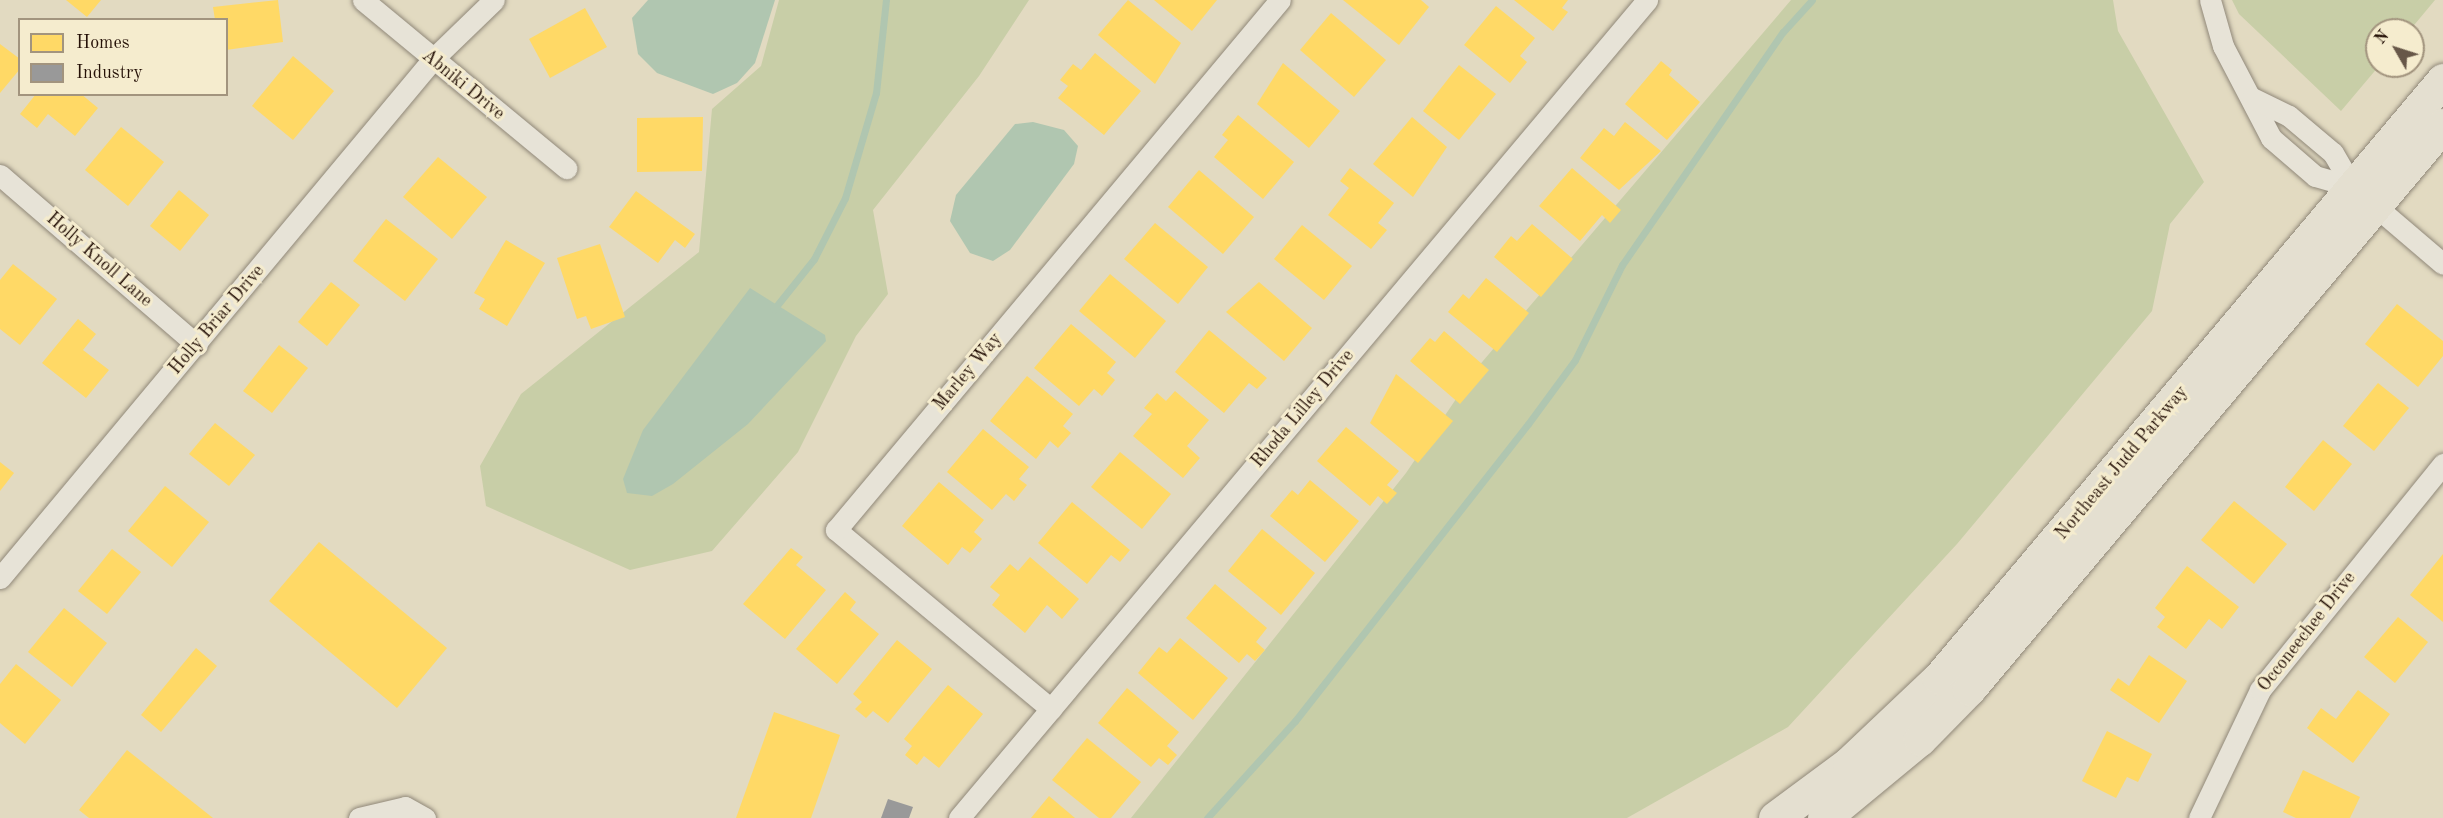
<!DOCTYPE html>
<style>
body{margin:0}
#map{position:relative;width:2443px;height:818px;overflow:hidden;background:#e2dac1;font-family:"Old Standard TT",serif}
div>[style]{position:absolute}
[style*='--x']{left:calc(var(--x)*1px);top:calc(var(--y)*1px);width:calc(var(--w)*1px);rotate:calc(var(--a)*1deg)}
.green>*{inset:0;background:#c8cea7}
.water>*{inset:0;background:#b0c6b0}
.homes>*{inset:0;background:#ffd966}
.industry>*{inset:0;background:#999}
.stream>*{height:7px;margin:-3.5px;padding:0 3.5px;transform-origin:3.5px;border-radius:3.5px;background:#b0c6b0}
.roads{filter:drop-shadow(0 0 2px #908879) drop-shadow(0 0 2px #908879)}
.minor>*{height:21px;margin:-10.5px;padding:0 10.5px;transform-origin:10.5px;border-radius:10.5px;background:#e7e3d7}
.trunk>*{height:33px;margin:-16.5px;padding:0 16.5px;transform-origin:16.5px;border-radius:16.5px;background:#e4dfd0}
span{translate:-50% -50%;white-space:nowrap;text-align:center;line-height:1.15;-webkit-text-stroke:6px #f5ecce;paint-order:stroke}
.street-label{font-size:18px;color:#251107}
.legend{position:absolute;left:18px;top:18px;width:210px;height:78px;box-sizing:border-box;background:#f5ecce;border:2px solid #a2947e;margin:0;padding:8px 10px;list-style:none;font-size:18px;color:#251107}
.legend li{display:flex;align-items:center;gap:12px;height:30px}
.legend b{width:30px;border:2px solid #a2947e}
.north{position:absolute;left:2365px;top:18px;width:60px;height:60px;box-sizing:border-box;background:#f5ecce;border:2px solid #a2947e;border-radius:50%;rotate:309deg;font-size:16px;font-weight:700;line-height:24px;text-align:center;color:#251107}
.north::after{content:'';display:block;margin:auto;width:21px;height:27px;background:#675748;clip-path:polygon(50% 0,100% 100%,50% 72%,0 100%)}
</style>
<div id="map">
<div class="green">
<div style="clip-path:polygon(779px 0,1029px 0,979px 76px,873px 210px,888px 294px,856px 336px,798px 452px,712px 551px,630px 570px,486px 506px,480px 466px,521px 394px,699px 252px,712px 109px,761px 66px)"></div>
<div style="clip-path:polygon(1791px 0,2113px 0,2118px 31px,2204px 182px,2170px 224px,2152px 311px,1957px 544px,1788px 727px,1627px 818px,1131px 818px,1406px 473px,1477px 368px)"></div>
<div style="clip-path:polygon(2232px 0,2435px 0,2410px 30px,2377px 30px,2379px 66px,2341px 111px,2239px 14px)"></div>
</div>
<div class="water">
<div style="clip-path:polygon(648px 0,775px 0,755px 63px,737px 83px,713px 94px,657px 73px,638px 54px,632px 18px)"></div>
<div style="clip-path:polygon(1033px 122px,1064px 130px,1078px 146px,1074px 164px,1010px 250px,993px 261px,970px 253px,950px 221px,956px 195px,1015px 124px)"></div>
<div style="clip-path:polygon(750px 288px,825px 335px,826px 341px,748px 424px,673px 484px,652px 496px,627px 493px,623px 479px,643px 430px)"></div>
</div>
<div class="homes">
<div style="clip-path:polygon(66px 0,101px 0,87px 17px)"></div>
<div style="clip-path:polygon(278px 0,283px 42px,226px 50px,226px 20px,215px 20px,213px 7px)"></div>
<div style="clip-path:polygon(1128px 0,1181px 43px,1155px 84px,1098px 35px)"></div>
<div style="clip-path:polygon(1154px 0,1217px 0,1192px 31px)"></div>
<div style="clip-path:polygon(1343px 0,1421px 0,1429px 7px,1399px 45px)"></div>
<div style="clip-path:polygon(1514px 0,1568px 0,1562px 8px,1568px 12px,1553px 31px)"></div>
<div style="clip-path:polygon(1496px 6px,1535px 38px,1520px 56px,1527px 62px,1510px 83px,1464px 45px)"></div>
<div style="clip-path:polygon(585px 8px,607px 47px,550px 78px,529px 39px)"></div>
<div style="clip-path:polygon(1331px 13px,1386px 60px,1354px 97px,1300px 50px)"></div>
<div style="clip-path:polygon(0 44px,20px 59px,20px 69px,0 93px)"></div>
<div style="clip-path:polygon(1095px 53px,1141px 91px,1104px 135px,1058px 98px,1068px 86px,1060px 80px,1073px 64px,1081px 70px)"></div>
<div style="clip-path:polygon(293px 56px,334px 91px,293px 140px,252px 106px)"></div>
<div style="clip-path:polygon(1661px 61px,1672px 70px,1669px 75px,1700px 102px,1667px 140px,1625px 104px)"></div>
<div style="clip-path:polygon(1283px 63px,1340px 111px,1309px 148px,1257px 104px)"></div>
<div style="clip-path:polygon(1459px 65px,1496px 94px,1459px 140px,1423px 111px)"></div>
<div style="clip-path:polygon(36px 94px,81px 94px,98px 108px,75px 136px,48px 114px,37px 128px,20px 114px)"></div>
<div style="clip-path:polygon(1238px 115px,1294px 162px,1263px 199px,1214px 157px,1228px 140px,1222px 135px)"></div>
<div style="clip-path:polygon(703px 117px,702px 171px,637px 172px,637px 118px)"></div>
<div style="clip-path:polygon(1412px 117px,1447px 147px,1413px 197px,1373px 164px)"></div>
<div style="clip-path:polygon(1625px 122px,1661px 151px,1619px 190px,1580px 158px,1604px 128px,1614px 136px)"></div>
<div style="clip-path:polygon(121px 127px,164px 162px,128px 206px,85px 170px)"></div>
<div style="clip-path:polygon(438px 157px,487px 197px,452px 239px,403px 197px)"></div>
<div style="clip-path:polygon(1350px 168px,1394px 203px,1378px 223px,1387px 230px,1371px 249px,1328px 215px,1349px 188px,1340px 181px)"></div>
<div style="clip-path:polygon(1572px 168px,1621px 210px,1610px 223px,1602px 215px,1580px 241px,1539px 206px)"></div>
<div style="clip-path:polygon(1199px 170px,1254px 217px,1223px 254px,1168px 207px)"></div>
<div style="clip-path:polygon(179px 190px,209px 215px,180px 251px,150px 226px)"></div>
<div style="clip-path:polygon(636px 191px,695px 234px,685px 248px,675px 240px,658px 263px,609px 227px)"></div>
<div style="clip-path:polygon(386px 219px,438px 259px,405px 301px,353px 261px)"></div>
<div style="clip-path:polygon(1155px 223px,1208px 267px,1178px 304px,1124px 259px)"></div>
<div style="clip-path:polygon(1532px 224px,1573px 259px,1541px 297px,1494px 257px,1511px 236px,1517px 241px)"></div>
<div style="clip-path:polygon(1302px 225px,1352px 266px,1324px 300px,1274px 259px)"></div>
<div style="clip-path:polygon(506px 240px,545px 263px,507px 326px,479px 309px,485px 299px,474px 293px)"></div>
<div style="clip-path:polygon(600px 244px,625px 317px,591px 329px,586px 316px,577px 319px,557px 258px)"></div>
<div style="clip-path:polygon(13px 264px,57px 299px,20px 345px,0 329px,0 280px)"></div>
<div style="clip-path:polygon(1110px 274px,1166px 321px,1135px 358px,1079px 311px)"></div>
<div style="clip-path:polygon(1486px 278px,1529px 313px,1497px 352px,1448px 312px,1463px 294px,1469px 299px)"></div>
<div style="clip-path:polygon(331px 282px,360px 305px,327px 346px,298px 322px)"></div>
<div style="clip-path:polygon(1259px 282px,1312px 328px,1284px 361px,1226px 312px)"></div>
<div style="clip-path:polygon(2397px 304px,2443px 341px,2443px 356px,2418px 387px,2365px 344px)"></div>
<div style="clip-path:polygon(78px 319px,96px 334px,83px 350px,109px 370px,86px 398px,42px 363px)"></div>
<div style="clip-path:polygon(1071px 324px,1116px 362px,1107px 373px,1115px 380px,1102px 396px,1094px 389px,1079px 406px,1034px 368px)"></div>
<div style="clip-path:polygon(1209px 330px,1267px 378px,1257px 389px,1249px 383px,1224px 413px,1175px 372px)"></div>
<div style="clip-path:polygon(1444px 331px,1489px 370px,1460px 404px,1410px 361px,1430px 338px,1435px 342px)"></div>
<div style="clip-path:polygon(279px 345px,308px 368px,272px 413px,243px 391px)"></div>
<div style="clip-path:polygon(1396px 374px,1453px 421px,1418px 463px,1370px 423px)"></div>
<div style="clip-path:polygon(1027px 376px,1073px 414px,1063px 426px,1071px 433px,1058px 448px,1050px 441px,1036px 459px,990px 421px)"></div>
<div style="clip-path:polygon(2378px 383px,2409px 408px,2374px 451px,2343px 426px)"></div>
<div style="clip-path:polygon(1175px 391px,1209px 420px,1187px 446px,1200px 458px,1183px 478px,1133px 436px,1152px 414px,1144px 408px,1157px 393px,1166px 401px)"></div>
<div style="clip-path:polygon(215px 423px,255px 455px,229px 486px,189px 454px)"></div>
<div style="clip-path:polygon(1346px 427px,1399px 471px,1387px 485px,1397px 493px,1387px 504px,1378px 496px,1370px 506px,1317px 461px)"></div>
<div style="clip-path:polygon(983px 429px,1029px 467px,1019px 479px,1027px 485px,1014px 501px,1006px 494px,992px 510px,947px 472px)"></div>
<div style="clip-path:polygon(2323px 440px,2352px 464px,2314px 511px,2285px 487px)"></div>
<div style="clip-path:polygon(1120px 452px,1171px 494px,1142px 529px,1091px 487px)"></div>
<div style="clip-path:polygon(0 462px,14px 473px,0 491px)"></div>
<div style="clip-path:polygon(1310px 480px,1359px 521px,1325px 562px,1270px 516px,1292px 490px,1298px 495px)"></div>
<div style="clip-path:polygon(939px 482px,984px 520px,974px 532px,982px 539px,970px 553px,962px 547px,948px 565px,902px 526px)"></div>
<div style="clip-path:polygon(165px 486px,209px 522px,172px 567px,128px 531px)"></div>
<div style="clip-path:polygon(2234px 501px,2287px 544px,2254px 584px,2201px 540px)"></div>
<div style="clip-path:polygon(1072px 502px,1130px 550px,1120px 562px,1111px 555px,1087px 584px,1038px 543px)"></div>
<div style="clip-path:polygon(1262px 529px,1315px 573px,1281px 615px,1228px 571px)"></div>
<div style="clip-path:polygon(319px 542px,447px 648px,397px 708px,269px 601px)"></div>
<div style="clip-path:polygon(791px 548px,803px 557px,796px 565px,826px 590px,785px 639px,743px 604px)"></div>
<div style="clip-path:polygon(112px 549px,141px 572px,107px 614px,78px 591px)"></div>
<div style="clip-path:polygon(2443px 554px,2443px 622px,2410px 595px)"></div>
<div style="clip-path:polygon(1030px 557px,1079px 599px,1062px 619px,1047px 605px,1025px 633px,992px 605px,1000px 595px,990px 587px,1010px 564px,1018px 571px)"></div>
<div style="clip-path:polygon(2187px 566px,2239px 607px,2222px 629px,2209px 619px,2186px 649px,2157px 627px,2165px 617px,2155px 608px)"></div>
<div style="clip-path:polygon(1215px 584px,1267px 628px,1256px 642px,1265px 650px,1255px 661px,1247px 654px,1239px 663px,1186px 618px)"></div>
<div style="clip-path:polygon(845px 592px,856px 602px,850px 610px,879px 634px,837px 684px,796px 649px)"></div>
<div style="clip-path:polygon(64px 608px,107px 643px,72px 687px,28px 652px)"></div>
<div style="clip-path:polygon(2398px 617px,2428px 642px,2395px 683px,2364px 657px)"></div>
<div style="clip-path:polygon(1180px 638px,1228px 678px,1193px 720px,1138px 673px,1159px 647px,1167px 653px)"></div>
<div style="clip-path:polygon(897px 640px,932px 669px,888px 723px,873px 711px,866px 718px,855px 709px,862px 702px,853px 694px)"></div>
<div style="clip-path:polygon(196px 648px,217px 666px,161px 732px,141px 715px)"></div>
<div style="clip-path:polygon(2149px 655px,2187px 681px,2159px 723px,2110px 690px,2118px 678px,2129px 686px)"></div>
<div style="clip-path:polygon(16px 664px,61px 700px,25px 744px,0 723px,0 684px)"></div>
<div style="clip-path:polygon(948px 685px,983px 714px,939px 768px,924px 756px,917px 765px,905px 755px,912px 746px,904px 739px)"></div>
<div style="clip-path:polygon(1127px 688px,1179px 732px,1167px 746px,1177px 755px,1168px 765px,1159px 758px,1151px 767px,1098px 723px)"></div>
<div style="clip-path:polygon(2358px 690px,2390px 714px,2353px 763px,2307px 728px,2321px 708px,2336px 719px)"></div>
<div style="clip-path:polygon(774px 712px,840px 735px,811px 818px,736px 818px)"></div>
<div style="clip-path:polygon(2107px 731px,2152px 754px,2138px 782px,2127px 777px,2116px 798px,2082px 781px)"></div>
<div style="clip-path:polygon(1087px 738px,1141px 782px,1111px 818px,1099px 818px,1052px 780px)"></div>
<div style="clip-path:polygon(127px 750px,213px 818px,89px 818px,79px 810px)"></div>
<div style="clip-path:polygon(2303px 770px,2360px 797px,2350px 818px,2296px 818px,2283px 812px)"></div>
<div style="clip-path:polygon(1049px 796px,1075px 818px,1031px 818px)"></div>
</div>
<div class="industry">
<div style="clip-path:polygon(888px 799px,913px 807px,909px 818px,881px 818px)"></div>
</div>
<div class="stream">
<div style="--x:774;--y:309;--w:64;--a:-51.3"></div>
<div style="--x:814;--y:259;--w:68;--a:-63.1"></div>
<div style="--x:845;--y:198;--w:109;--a:-73.6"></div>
<div style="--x:876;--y:93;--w:94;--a:-83.9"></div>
<div style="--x:1207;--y:818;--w:131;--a:-47.8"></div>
<div style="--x:1295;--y:721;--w:377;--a:-51.9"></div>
<div style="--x:1528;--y:424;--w:79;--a:-53.7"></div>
<div style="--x:1575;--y:360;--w:106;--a:-63.7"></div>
<div style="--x:1622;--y:265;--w:283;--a:-55.4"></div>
<div style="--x:1783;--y:32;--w:43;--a:-47.8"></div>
</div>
<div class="roads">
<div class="minor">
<div style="--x:363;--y:0;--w:264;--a:39.6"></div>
<div style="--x:2210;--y:0;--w:48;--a:74.2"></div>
<div style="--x:2223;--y:46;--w:104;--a:62.4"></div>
<div style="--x:2271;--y:138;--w:58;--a:40.8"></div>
<div style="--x:2315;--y:176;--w:40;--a:16"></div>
<div style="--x:2252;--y:98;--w:41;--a:25.9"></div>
<div style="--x:2289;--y:116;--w:57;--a:40.1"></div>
<div style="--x:2333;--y:153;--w:39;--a:60"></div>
<div style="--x:2353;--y:187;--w:118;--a:40.5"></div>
<div style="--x:0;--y:175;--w:260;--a:40.8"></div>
<div style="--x:0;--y:578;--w:674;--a:-50.17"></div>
<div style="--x:432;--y:60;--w:86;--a:-44.1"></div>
<div style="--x:1051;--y:709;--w:280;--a:-140.2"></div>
<div style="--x:836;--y:530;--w:691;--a:-50.05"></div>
<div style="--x:359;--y:818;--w:47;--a:-13.4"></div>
<div style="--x:405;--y:807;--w:23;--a:29"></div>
<div style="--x:959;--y:818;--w:1069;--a:-49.93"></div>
<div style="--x:2199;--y:818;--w:142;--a:-64.5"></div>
<div style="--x:2260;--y:690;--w:291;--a:-51"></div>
</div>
<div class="trunk">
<div style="--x:1775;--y:818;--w:92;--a:-36.6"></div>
<div style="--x:1849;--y:763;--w:124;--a:-43.4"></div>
<div style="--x:1939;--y:678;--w:782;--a:-49.88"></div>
<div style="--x:1824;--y:818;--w:124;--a:-39.5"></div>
<div style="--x:1920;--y:739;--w:70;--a:-45.6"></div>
<div style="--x:1969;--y:689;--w:737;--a:-49.96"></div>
</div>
</div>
<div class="street-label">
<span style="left:463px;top:85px;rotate:39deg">Abniki Drive</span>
<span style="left:99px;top:260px;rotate:41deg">Holly Knoll Lane</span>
<span style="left:217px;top:320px;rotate:-50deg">Holly Briar Drive</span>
<span style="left:968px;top:372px;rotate:-50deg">Marley Way</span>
<span style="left:1303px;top:409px;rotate:-50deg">Rhoda Lilley Drive</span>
<span style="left:2122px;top:463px;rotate:-50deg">Northeast Judd Parkway</span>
<span style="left:2307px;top:632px;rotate:-52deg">Occoneechee Drive</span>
</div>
<ul class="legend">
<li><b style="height:16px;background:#ffd966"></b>Homes</li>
<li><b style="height:16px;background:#999"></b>Industry</li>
</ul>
<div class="north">N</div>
</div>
